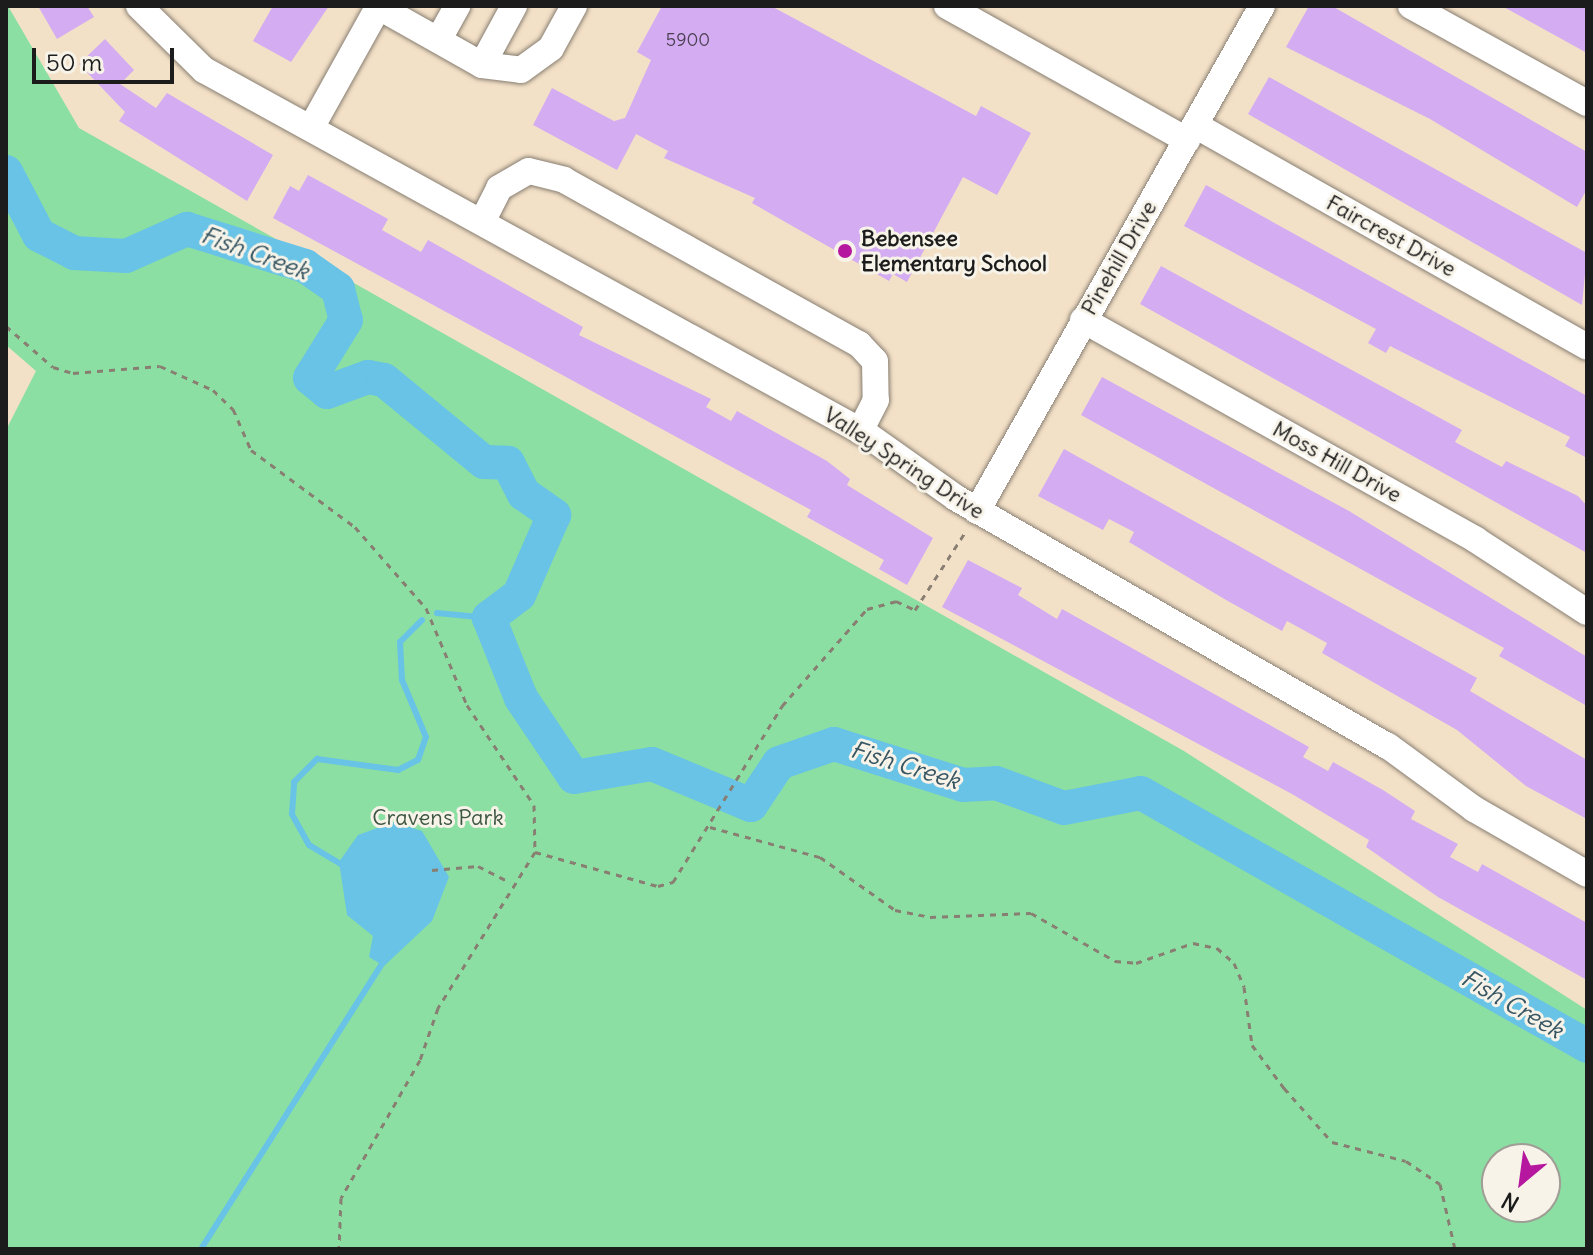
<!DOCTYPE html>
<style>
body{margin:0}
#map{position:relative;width:1593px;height:1255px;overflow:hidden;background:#f3e1c7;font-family:Delius,sans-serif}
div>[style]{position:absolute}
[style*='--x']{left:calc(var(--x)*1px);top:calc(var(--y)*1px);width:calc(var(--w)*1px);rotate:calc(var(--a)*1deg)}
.green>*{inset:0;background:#8bdfa2}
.water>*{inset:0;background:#68c3e6}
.stream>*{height:6px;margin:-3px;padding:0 3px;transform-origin:3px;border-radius:3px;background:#68c3e6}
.river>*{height:34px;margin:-17px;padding:0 17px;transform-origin:17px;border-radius:17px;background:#68c3e6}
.building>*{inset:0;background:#d4acf2}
.path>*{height:3px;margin-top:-1.5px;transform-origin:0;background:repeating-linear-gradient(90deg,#887e72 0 6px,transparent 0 12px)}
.roads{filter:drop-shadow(0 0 2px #887e72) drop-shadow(0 0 2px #887e72)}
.minor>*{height:26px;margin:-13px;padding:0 13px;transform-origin:13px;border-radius:13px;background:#fff}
.dots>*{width:22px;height:22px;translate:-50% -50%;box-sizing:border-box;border:4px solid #f7f3e8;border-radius:50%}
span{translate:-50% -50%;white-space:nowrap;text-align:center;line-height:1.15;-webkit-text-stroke:6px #f7f3e8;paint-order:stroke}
.number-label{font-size:18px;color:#4a4052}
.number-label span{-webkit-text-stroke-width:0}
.street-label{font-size:22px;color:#1c1c1c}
.poi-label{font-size:22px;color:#1c1c1c;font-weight:700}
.left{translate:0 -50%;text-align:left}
.park-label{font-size:22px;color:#3d5644}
.water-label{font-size:24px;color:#375663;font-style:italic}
.frame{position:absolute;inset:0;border:8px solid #1c1c1c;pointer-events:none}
.north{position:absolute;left:1481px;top:1143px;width:80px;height:80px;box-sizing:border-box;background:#f7f3e8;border:2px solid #9f9d96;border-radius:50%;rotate:209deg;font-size:22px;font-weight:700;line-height:32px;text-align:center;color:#1c1c1c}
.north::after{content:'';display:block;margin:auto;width:28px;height:36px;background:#b5179e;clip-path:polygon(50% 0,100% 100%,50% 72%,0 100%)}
.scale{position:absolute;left:32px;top:48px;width:142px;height:36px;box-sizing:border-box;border:4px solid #1c1c1c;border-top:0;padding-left:10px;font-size:24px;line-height:28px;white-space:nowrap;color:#1c1c1c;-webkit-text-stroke:6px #f7f3e8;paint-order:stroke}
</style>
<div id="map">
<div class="green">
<div style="clip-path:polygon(evenodd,8px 6px,79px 128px,1184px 751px,1587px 1010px,1587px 1249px,6px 1249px,6px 430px,36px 371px,6px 345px,8px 6px,1497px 1159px,1545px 1159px,1545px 1207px,1497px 1207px,1497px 1159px)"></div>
</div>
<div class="water">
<div style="clip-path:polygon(394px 822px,422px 831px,449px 877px,432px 921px,384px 966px,369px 957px,373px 936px,347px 915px,339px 862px,358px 835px)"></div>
</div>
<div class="stream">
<div style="--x:437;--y:613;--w:52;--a:5.5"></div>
<div style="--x:344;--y:866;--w:41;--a:-149"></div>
<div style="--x:309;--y:845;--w:35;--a:-119"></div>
<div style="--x:292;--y:814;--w:32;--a:-86"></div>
<div style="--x:294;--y:782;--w:33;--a:-45"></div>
<div style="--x:317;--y:759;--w:82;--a:7.7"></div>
<div style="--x:398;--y:770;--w:22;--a:-27"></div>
<div style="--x:418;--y:760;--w:24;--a:-71"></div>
<div style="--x:426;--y:737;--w:62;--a:-112.8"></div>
<div style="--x:402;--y:680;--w:38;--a:-93"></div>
<div style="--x:400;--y:642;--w:31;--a:-45"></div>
<div style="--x:201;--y:1249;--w:343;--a:-57.6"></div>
</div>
<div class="river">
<div style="--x:6;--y:172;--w:71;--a:62.4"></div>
<div style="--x:39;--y:235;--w:39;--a:27"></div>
<div style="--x:74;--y:253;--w:52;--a:3.3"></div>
<div style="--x:126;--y:256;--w:67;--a:-23.9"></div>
<div style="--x:187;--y:229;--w:124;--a:17.4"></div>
<div style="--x:305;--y:266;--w:40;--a:34.9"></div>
<div style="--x:338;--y:289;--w:32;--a:76"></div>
<div style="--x:346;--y:320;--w:68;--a:121.8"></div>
<div style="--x:310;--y:378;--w:22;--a:39"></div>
<div style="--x:327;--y:392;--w:44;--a:-20.1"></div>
<div style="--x:368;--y:377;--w:16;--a:11"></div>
<div style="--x:384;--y:380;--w:129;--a:39.4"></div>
<div style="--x:484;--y:462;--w:24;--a:2"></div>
<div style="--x:508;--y:463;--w:35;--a:63"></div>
<div style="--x:524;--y:494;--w:37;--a:35"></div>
<div style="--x:554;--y:515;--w:87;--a:113.6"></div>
<div style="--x:519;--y:595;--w:38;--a:143"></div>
<div style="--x:489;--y:618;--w:86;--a:68.2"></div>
<div style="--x:521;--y:698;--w:95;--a:56.1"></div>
<div style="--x:574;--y:777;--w:79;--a:-9.5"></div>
<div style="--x:652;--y:764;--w:107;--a:22.5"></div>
<div style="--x:751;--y:805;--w:50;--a:-56.3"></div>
<div style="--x:779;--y:763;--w:58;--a:-19.1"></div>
<div style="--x:834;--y:744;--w:135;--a:17.6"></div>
<div style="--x:963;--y:785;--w:33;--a:-3"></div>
<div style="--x:996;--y:783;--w:72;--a:20.2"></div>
<div style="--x:1064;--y:808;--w:78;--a:-11"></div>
<div style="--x:1141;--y:793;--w:513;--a:29.56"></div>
</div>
<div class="building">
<div style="clip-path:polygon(38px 6px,87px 6px,94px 17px,57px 39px)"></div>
<div style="clip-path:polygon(273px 6px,329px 6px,291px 62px,253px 41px)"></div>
<div style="clip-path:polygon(662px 6px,771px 6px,976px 116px,981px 106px,1031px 133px,997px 195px,963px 177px,907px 282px,893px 274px,889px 281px,752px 203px,755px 198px,664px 158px,668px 151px,636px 134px,617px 170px,533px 125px,552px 88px,614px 121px,625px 118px,651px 60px,637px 52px)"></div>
<div style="clip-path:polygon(1309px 6px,1332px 6px,1587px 152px,1587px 189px,1577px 207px,1430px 119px,1286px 47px)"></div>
<div style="clip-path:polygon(1502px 6px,1587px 6px,1587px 53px)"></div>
<div style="clip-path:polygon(105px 39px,134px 70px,120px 84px,156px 108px,167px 93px,273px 155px,247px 201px,119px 121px,125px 112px,79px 64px)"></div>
<div style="clip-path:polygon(1269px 77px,1587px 253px,1582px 305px,1248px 114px)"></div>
<div style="clip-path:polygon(308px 175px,388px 219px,382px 230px,421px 252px,428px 240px,583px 327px,579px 335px,711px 399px,706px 407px,731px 421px,737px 411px,827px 461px,850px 479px,847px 485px,933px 538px,907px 585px,879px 569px,884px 560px,807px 517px,811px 510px,273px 218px,290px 186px,299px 191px)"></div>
<div style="clip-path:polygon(1206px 185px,1587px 396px,1587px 458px,1565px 446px,1570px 437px,1390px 346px,1386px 353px,1368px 343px,1376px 329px,1184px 226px)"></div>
<div style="clip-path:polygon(1161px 266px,1462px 430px,1455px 442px,1502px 467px,1506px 461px,1578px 496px,1587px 506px,1587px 553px,1140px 304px)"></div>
<div style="clip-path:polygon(1102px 377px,1349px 511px,1587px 657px,1587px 706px,1499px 656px,1504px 648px,1081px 415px)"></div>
<div style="clip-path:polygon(1064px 449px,1477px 678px,1470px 691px,1587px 760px,1587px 819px,1526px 786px,1457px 730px,1322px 653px,1327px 643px,1287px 621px,1282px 631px,1226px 600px,1129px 542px,1134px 532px,1109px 519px,1103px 530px,1038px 496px)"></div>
<div style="clip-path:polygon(968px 560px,1022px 588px,1018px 595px,1057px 619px,1062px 609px,1309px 747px,1303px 757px,1328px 771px,1333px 762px,1383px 790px,1415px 811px,1411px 819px,1458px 844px,1450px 857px,1478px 872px,1482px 864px,1587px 923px,1587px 980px,1438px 897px,1366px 847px,1369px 840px,1292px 794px,942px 607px)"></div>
</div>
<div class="path">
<div style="--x:6;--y:326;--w:62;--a:41.1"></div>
<div style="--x:53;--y:367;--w:21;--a:17"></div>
<div style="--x:73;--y:373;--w:87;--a:-4.6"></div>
<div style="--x:160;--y:366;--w:58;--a:24.4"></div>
<div style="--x:213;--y:390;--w:28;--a:44"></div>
<div style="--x:233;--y:409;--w:45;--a:66.3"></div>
<div style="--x:251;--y:450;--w:129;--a:36.5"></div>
<div style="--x:355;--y:527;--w:108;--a:48.8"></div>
<div style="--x:426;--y:608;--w:105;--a:67.1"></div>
<div style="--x:467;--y:705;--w:120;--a:56.2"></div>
<div style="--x:534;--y:805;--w:47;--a:88.8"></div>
<div style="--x:535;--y:852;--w:184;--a:121.9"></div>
<div style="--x:438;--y:1008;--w:55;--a:109.1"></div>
<div style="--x:420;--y:1060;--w:159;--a:119.8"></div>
<div style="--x:341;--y:1198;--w:51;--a:92.2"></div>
<div style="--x:710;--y:827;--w:114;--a:15.3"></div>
<div style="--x:820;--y:857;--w:92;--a:35.2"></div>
<div style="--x:895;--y:910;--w:36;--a:11"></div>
<div style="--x:930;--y:917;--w:101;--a:-2.3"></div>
<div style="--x:1031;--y:913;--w:97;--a:29.7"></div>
<div style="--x:1115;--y:961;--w:21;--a:5"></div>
<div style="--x:1136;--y:963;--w:60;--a:-19.3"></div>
<div style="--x:1193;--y:943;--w:25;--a:12"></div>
<div style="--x:1217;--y:948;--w:23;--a:41"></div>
<div style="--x:1234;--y:963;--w:26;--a:67"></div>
<div style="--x:1244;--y:987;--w:59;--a:82.1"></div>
<div style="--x:1252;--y:1045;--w:54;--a:53.3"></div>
<div style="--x:1284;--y:1088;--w:72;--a:48.4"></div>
<div style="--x:1332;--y:1142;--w:76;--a:14.4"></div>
<div style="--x:1406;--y:1161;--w:41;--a:34.1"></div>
<div style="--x:1440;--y:1184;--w:67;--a:77"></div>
<div style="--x:535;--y:852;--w:128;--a:15.5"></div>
<div style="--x:658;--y:886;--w:16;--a:-15"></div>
<div style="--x:673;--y:882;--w:207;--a:-58.2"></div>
<div style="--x:782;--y:706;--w:129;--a:-48.8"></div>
<div style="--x:867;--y:609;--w:30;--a:-15"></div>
<div style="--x:896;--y:601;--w:21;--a:25"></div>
<div style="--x:915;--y:610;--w:94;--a:-57.2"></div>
<div style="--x:432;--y:870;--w:46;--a:-5"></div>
<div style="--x:478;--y:866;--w:36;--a:27"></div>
</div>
<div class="roads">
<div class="minor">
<div style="--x:139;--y:6;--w:91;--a:44.6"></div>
<div style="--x:204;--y:70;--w:755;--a:28.8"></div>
<div style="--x:866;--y:434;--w:110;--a:35.4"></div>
<div style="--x:956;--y:498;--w:498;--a:29.9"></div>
<div style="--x:1388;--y:746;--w:107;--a:36.2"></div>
<div style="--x:1474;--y:809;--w:130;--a:29.9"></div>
<div style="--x:947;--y:6;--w:275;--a:29.2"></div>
<div style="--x:1411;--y:6;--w:201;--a:28.9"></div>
<div style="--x:379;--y:7;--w:118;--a:29.4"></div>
<div style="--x:482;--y:65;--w:39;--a:7"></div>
<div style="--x:521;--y:70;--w:37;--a:-36"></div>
<div style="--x:551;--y:48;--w:48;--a:-61.3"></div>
<div style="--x:439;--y:39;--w:38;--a:-61"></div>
<div style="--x:482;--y:65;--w:67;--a:-61.5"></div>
<div style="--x:1195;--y:125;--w:450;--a:29.5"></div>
<div style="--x:311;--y:128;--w:140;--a:-60.9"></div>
<div style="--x:482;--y:222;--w:38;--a:-63"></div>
<div style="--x:499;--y:188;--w:34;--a:-30"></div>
<div style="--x:529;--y:171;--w:36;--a:14"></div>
<div style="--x:564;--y:180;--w:338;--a:29.1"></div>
<div style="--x:859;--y:344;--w:23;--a:47"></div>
<div style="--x:875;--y:361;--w:39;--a:89"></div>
<div style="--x:876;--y:400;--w:35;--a:117"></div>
<div style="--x:1083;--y:320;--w:450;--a:29.2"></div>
<div style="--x:1476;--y:540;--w:132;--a:33"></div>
<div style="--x:977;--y:511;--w:580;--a:-60.56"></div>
</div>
</div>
<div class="dots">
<div style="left:845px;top:251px;background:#b5179e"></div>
</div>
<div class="number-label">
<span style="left:688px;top:40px">5900</span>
</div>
<div class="street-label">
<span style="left:1391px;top:236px;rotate:29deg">Faircrest Drive</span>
<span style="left:1119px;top:258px;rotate:-60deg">Pinehill Drive</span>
<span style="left:1337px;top:462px;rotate:29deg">Moss Hill Drive</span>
<span style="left:904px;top:463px;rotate:33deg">Valley Spring Drive</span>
</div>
<div class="poi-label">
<span class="left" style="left:861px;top:251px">Bebensee<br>Elementary School</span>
</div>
<div class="park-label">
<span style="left:438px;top:818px">Cravens Park</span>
</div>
<div class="water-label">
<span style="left:255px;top:253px;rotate:20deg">Fish Creek</span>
<span style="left:905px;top:765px;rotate:17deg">Fish Creek</span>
<span style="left:1512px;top:1004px;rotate:30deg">Fish Creek</span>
</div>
<div class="frame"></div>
<div class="north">N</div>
<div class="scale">50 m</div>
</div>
